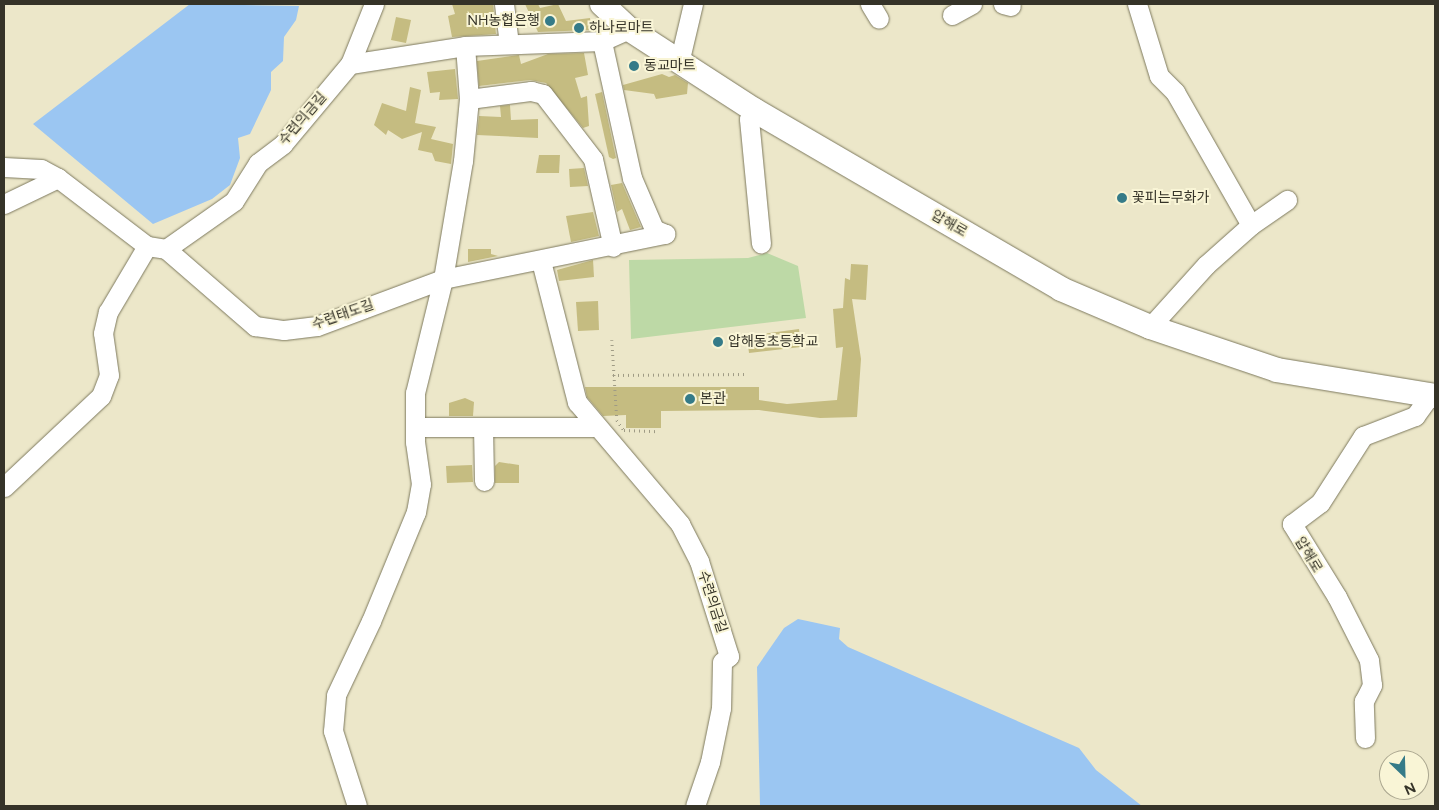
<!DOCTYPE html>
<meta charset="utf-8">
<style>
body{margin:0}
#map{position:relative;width:1439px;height:810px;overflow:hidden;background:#ece7c9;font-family:Figtree,"Noto Sans KR",sans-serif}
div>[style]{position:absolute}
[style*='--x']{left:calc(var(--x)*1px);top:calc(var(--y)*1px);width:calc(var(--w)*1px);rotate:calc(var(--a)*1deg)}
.green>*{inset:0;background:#bdd9a6}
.water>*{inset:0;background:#9bc6f2}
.building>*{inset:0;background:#c5bc81}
.path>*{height:2.5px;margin-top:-1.25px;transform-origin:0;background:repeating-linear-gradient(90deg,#9f9b85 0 1px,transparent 0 5px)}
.roads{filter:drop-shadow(0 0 1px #7d795e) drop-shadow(0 0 1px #7d795e)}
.minor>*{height:19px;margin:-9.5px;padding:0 9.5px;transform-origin:9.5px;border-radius:9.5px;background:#fff}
.major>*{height:24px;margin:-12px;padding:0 12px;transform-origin:12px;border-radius:12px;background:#fff}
.dots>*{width:14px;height:14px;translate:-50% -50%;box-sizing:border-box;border:2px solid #f9f5d6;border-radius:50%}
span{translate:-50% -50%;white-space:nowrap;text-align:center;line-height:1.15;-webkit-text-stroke:4px #f9f5d6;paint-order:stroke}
.poi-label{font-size:14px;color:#353328}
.right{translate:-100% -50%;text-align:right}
.left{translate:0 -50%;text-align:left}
.street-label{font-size:14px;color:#353328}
.frame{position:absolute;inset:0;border:5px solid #353328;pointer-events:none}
.north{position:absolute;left:1379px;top:750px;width:50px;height:50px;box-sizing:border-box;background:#f9f5d6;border:1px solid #aba790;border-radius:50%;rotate:156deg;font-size:14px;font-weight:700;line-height:20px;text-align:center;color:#353328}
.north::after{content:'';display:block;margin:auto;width:18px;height:22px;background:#357b88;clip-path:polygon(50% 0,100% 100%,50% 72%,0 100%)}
</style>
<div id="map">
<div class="green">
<div style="clip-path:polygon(767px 253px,798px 266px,806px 318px,631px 339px,629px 260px,748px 258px)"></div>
</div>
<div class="water">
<div style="clip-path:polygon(190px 4px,299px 6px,296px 20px,284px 37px,283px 61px,271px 72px,271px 90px,250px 134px,238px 138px,240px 158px,230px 185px,212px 199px,153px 224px,33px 124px)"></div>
<div style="clip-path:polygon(798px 619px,840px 628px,839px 639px,848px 647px,1079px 748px,1096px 770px,1142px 806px,760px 806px,757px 667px,784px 628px)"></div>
</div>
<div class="building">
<div style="clip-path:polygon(452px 4px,493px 4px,496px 34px,452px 37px,448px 16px,455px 14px)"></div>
<div style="clip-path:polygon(525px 4px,538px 4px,540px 8px,558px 4px,566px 21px,590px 18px,591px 30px,538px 32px)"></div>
<div style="clip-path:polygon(396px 17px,411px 20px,406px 43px,391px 40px)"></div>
<div style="clip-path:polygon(584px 53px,588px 75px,575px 78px,581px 98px,587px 96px,589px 126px,583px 128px,546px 83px,530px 80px,479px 86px,477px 61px,519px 55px,521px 64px,548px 54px)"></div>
<div style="clip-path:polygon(455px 69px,458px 99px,439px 100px,440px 92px,430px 93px,427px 72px)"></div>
<div style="clip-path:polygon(662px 74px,669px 77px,675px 75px,688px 83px,687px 94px,656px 99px,654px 94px,624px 90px,623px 85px)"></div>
<div style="clip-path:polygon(410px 87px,421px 90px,415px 123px,436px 127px,431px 139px,453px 144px,451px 164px,435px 161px,432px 153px,418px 150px,422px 132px,402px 139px,388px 130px,386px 135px,374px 125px,382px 103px,406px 111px)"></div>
<div style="clip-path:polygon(602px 92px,616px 158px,613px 159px,609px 157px,595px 94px)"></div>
<div style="clip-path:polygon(510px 105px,511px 120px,538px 119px,538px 138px,477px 135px,479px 116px,501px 117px,500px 106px)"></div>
<div style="clip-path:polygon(539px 155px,560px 155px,559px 173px,536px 173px)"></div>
<div style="clip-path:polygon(584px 168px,588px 186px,570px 187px,569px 169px)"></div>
<div style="clip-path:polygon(622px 183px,641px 227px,630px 230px,622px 209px,617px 212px,611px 185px)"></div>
<div style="clip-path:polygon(593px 212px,599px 236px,571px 242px,566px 216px)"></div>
<div style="clip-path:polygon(468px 249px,491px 249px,491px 254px,498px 256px,468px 262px)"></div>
<div style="clip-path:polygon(593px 260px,594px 277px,559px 281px,557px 270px)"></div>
<div style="clip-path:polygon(851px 264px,868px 265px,866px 300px,852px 299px,861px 359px,857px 417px,820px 418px,759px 410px,661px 411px,661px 428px,626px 428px,626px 415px,603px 416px,587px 397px,585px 387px,759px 387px,759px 400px,787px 404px,837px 400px,843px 347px,836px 348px,833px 309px,843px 308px,845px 278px,850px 280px)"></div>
<div style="clip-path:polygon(598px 301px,599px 330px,578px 331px,576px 302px)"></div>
<div style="clip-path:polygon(799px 329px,801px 347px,749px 353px,747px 336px)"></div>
<div style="clip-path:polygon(465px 398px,474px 402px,473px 416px,449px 416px,449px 403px)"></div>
<div style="clip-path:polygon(499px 462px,519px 465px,519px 483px,495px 483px,495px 466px)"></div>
<div style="clip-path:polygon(472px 465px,473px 482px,447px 483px,446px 466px)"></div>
</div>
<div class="path">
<div style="--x:612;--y:340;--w:80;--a:86.4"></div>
<div style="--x:617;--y:420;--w:12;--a:55"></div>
<div style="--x:624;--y:430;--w:34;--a:2"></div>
<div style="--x:613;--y:375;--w:135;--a:-0.4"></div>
</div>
<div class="roads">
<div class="minor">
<div style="--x:504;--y:4;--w:40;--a:82.9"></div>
<div style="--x:870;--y:4;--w:17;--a:59"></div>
<div style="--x:1003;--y:4;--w:8;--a:14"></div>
<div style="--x:1137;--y:4;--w:75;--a:73"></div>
<div style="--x:1159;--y:76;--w:23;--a:45"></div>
<div style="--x:1175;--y:92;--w:153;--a:60.3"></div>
<div style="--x:952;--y:15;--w:23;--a:-29"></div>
<div style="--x:679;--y:63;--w:61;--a:-76.7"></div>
<div style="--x:350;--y:64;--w:65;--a:-68.2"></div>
<div style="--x:469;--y:99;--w:63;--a:-7.4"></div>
<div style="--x:531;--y:91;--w:12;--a:14"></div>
<div style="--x:543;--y:94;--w:82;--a:52.4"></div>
<div style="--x:593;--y:159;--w:90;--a:77.2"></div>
<div style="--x:754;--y:110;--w:10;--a:119"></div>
<div style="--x:749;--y:119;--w:125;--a:84.5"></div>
<div style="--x:4;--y:167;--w:37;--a:3"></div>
<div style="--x:41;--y:169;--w:19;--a:28"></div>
<div style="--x:58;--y:178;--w:112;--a:37.4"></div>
<div style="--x:147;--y:246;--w:19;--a:9"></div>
<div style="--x:166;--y:249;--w:118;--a:40.9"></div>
<div style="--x:255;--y:326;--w:29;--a:8"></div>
<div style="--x:284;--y:330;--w:33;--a:-7"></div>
<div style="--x:317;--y:326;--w:134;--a:-20.5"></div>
<div style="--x:443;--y:279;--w:227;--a:-11.5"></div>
<div style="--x:665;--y:234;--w:12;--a:-156"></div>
<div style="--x:654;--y:229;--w:56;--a:-113.3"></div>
<div style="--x:632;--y:178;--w:140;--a:-102.4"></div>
<div style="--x:4;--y:204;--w:60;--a:-25.7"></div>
<div style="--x:166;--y:249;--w:83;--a:-35.2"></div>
<div style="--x:234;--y:201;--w:45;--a:-57.7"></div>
<div style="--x:258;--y:163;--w:31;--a:-37"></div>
<div style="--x:283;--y:144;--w:104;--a:-50.1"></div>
<div style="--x:350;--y:64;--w:116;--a:-8.9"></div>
<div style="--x:541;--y:261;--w:146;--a:75.7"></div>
<div style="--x:577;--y:402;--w:160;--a:49.8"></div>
<div style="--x:680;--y:524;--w:42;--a:62.8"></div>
<div style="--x:699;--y:561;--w:100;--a:72.5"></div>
<div style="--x:729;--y:656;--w:9;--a:139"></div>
<div style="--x:722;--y:662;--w:46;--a:91.2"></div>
<div style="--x:721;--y:708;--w:55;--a:101.5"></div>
<div style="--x:710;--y:762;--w:46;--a:108.8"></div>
<div style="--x:1150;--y:327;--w:84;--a:-47.9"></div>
<div style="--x:1206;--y:265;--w:60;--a:-41.6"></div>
<div style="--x:1251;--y:225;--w:44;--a:-34.8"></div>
<div style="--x:415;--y:427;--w:181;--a:0"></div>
<div style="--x:483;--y:427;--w:54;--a:88.9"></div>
<div style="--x:4;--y:487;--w:133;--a:-43.2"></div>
<div style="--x:101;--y:396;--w:22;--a:-69"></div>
<div style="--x:109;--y:375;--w:42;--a:-98.1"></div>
<div style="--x:103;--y:333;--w:22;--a:-77"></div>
<div style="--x:108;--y:312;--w:77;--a:-59.4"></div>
<div style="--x:1365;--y:738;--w:37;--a:-92"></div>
<div style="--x:1364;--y:701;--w:18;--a:-63"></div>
<div style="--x:1372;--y:685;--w:25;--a:-97"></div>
<div style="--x:1369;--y:660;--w:71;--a:-116.9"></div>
<div style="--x:1337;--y:597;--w:86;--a:-121.7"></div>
<div style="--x:1292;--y:524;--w:35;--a:-37"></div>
<div style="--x:1320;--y:503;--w:80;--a:-57.3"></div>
<div style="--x:1363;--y:436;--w:56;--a:-21"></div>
<div style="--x:1415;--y:416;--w:26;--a:-54"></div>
<div style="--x:357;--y:806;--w:79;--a:-107.7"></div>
<div style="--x:333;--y:731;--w:36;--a:-85"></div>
<div style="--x:336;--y:695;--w:82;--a:-64.7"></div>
<div style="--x:371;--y:621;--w:118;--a:-67.6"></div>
<div style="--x:416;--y:512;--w:28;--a:-80"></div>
<div style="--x:421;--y:484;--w:42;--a:-98.1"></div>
<div style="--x:415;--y:442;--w:49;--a:-90"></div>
<div style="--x:415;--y:393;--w:117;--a:-76.2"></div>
<div style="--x:443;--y:279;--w:120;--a:-80.4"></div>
<div style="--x:463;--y:161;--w:62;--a:-84.5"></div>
<div style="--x:469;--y:99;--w:53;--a:-94.3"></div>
<div style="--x:465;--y:46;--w:137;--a:-2.1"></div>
<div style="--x:602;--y:41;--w:30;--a:-24"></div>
</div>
<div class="major">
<div style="--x:602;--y:4;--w:37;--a:43"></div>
<div style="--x:629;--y:29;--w:149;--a:32.9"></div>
<div style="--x:754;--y:110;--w:355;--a:30.2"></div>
<div style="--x:1061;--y:289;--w:97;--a:23.1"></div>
<div style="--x:1150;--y:327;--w:134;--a:18.7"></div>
<div style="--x:1277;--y:370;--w:160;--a:9.3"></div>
</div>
</div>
<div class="dots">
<div style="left:550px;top:21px;background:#357b88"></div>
<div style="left:579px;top:28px;background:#357b88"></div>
<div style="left:634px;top:66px;background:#357b88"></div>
<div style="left:1122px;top:198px;background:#357b88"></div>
<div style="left:718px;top:342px;background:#357b88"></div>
<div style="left:690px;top:399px;background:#357b88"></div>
</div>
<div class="poi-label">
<span class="right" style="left:540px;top:21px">NH농협은행</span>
<span class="left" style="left:589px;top:28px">하나로마트</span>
<span class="left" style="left:644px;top:66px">동교마트</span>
<span class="left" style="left:1132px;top:198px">꽃피는무화가</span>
<span class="left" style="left:728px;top:342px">압해동초등학교</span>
<span class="left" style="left:700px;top:399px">본관</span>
</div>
<div class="street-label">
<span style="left:303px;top:119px;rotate:-49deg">수련의금길</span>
<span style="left:949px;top:224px;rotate:30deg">압해로</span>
<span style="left:343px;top:315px;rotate:-19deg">수련태도길</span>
<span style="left:1308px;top:555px;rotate:59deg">압해로</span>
<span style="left:712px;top:602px;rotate:72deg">수련의금길</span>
</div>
<div class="frame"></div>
<div class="north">N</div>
</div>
